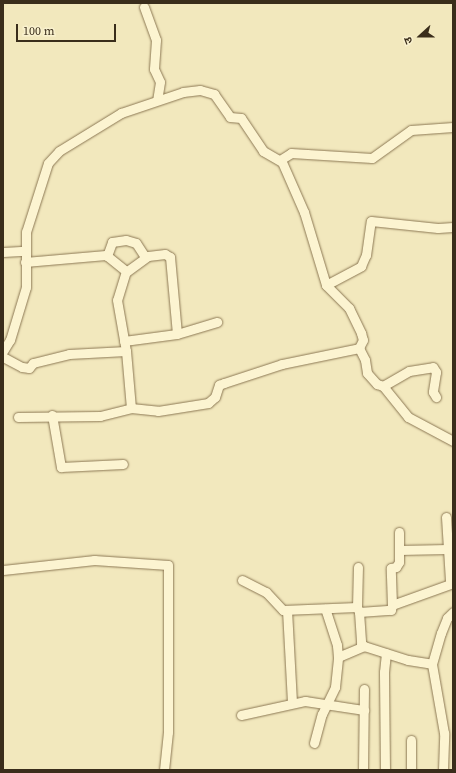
<!DOCTYPE html>
<meta charset="utf-8">
<style>
body{margin:0}
#map{position:relative;width:456px;height:773px;overflow:hidden;background:#f2e8bd;font-family:"Source Serif 4","Noto Sans Devanagari",serif}
div>[style]{position:absolute}
[style*='--x']{left:calc(var(--x)*1px);top:calc(var(--y)*1px);width:calc(var(--w)*1px);rotate:calc(var(--a)*1deg)}
.roads{filter:drop-shadow(0 0 1px #8c7854) drop-shadow(0 0 1px #8c7854)}
.minor>*{height:9px;margin:-4.5px;padding:0 4.5px;transform-origin:4.5px;border-radius:4.5px;background:#fcf4d1}
span{translate:-50% -50%;white-space:nowrap;text-align:center;line-height:1.15;-webkit-text-stroke:4px #f9f1ce;paint-order:stroke}
.frame{position:absolute;inset:0;border:4px solid #3a2d1b;pointer-events:none}
.north{position:absolute;left:400px;top:16px;width:40px;height:40px;-webkit-text-stroke:3px #f9f1ce;paint-order:stroke;rotate:249deg;font-size:11px;font-weight:700;line-height:16px;text-align:center;color:#3a2d1b}
.north::after{content:'';display:block;margin:auto;width:14px;height:18px;background:#3a2d1b;clip-path:polygon(50% 0,100% 100%,50% 72%,0 100%)}
.scale{position:absolute;left:16px;top:24px;width:100px;height:18px;box-sizing:border-box;border:2px solid #3a2d1b;border-top:0;padding-left:5px;font-size:12px;line-height:14px;white-space:nowrap;color:#3a2d1b;-webkit-text-stroke:3px #f9f1ce;paint-order:stroke}
</style>
<div id="map">
<div class="roads">
<div class="minor">
<div style="--x:144;--y:7;--w:35;--a:70"></div>
<div style="--x:156;--y:40;--w:29;--a:94"></div>
<div style="--x:154;--y:69;--w:14;--a:65"></div>
<div style="--x:160;--y:82;--w:18;--a:99"></div>
<div style="--x:280;--y:160;--w:13;--a:-32"></div>
<div style="--x:291;--y:153;--w:81;--a:3.5"></div>
<div style="--x:372;--y:158;--w:48;--a:-35.7"></div>
<div style="--x:411;--y:130;--w:42;--a:-4.1"></div>
<div style="--x:3;--y:252;--w:22;--a:-3"></div>
<div style="--x:107;--y:256;--w:15;--a:-70"></div>
<div style="--x:112;--y:242;--w:14;--a:-8"></div>
<div style="--x:126;--y:240;--w:10;--a:17"></div>
<div style="--x:136;--y:243;--w:17;--a:57"></div>
<div style="--x:25;--y:262;--w:81;--a:-4.9"></div>
<div style="--x:106;--y:255;--w:26;--a:39"></div>
<div style="--x:126;--y:271;--w:30;--a:107"></div>
<div style="--x:117;--y:300;--w:52;--a:80"></div>
<div style="--x:126;--y:351;--w:57;--a:85"></div>
<div style="--x:126;--y:272;--w:27;--a:-36"></div>
<div style="--x:148;--y:256;--w:17;--a:-7"></div>
<div style="--x:165;--y:254;--w:6;--a:31"></div>
<div style="--x:170;--y:257;--w:77;--a:84.8"></div>
<div style="--x:326;--y:285;--w:40;--a:-28"></div>
<div style="--x:361;--y:266;--w:12;--a:-66"></div>
<div style="--x:366;--y:255;--w:34;--a:-82"></div>
<div style="--x:371;--y:221;--w:67;--a:6"></div>
<div style="--x:438;--y:228;--w:15;--a:-4"></div>
<div style="--x:124;--y:341;--w:53;--a:-7.5"></div>
<div style="--x:177;--y:334;--w:42;--a:-16.7"></div>
<div style="--x:3;--y:351;--w:13;--a:-58"></div>
<div style="--x:10;--y:340;--w:55;--a:-73.2"></div>
<div style="--x:26;--y:287;--w:55;--a:-90"></div>
<div style="--x:26;--y:232;--w:72;--a:-72.3"></div>
<div style="--x:48;--y:163;--w:16;--a:-47"></div>
<div style="--x:59;--y:151;--w:73;--a:-31.5"></div>
<div style="--x:121;--y:113;--w:65;--a:-18.7"></div>
<div style="--x:183;--y:92;--w:17;--a:-7"></div>
<div style="--x:200;--y:90;--w:15;--a:16"></div>
<div style="--x:214;--y:94;--w:28;--a:55"></div>
<div style="--x:230;--y:117;--w:11;--a:5"></div>
<div style="--x:241;--y:118;--w:40;--a:56"></div>
<div style="--x:263;--y:151;--w:22;--a:30"></div>
<div style="--x:282;--y:162;--w:55;--a:66.3"></div>
<div style="--x:304;--y:212;--w:76;--a:73.2"></div>
<div style="--x:326;--y:285;--w:33;--a:45"></div>
<div style="--x:349;--y:308;--w:28;--a:64"></div>
<div style="--x:361;--y:333;--w:7;--a:74"></div>
<div style="--x:363;--y:340;--w:9;--a:117"></div>
<div style="--x:359;--y:348;--w:13;--a:63"></div>
<div style="--x:365;--y:360;--w:13;--a:81"></div>
<div style="--x:367;--y:373;--w:15;--a:48"></div>
<div style="--x:377;--y:384;--w:6;--a:18"></div>
<div style="--x:383;--y:386;--w:40;--a:51"></div>
<div style="--x:408;--y:417;--w:51;--a:28.1"></div>
<div style="--x:3;--y:357;--w:21;--a:28"></div>
<div style="--x:22;--y:367;--w:7;--a:8"></div>
<div style="--x:29;--y:368;--w:6;--a:-51"></div>
<div style="--x:33;--y:363;--w:37;--a:-14"></div>
<div style="--x:69;--y:354;--w:57;--a:-3"></div>
<div style="--x:383;--y:386;--w:30;--a:-30"></div>
<div style="--x:409;--y:371;--w:24;--a:-9"></div>
<div style="--x:433;--y:367;--w:6;--a:59"></div>
<div style="--x:436;--y:372;--w:20;--a:99"></div>
<div style="--x:433;--y:392;--w:6;--a:59"></div>
<div style="--x:52;--y:415;--w:53;--a:80.2"></div>
<div style="--x:61;--y:467;--w:62;--a:-2.8"></div>
<div style="--x:18;--y:417;--w:82;--a:-0.7"></div>
<div style="--x:100;--y:416;--w:32;--a:-14"></div>
<div style="--x:131;--y:408;--w:27;--a:6"></div>
<div style="--x:158;--y:411;--w:51;--a:-9.1"></div>
<div style="--x:208;--y:403;--w:9;--a:-41"></div>
<div style="--x:215;--y:397;--w:13;--a:-72"></div>
<div style="--x:219;--y:385;--w:5;--a:-22"></div>
<div style="--x:224;--y:383;--w:61;--a:-18.1"></div>
<div style="--x:282;--y:364;--w:79;--a:-11.7"></div>
<div style="--x:446;--y:517;--w:63;--a:86.4"></div>
<div style="--x:450;--y:580;--w:4;--a:56"></div>
<div style="--x:399;--y:550;--w:49;--a:-1.2"></div>
<div style="--x:3;--y:570;--w:92;--a:-6.3"></div>
<div style="--x:94;--y:560;--w:74;--a:3.9"></div>
<div style="--x:168;--y:565;--w:167;--a:90"></div>
<div style="--x:168;--y:732;--w:38;--a:96"></div>
<div style="--x:242;--y:580;--w:27;--a:27"></div>
<div style="--x:266;--y:592;--w:25;--a:47"></div>
<div style="--x:283;--y:610;--w:74;--a:-2.3"></div>
<div style="--x:357;--y:607;--w:5;--a:68"></div>
<div style="--x:359;--y:612;--w:32;--a:-4"></div>
<div style="--x:391;--y:610;--w:5;--a:-79"></div>
<div style="--x:392;--y:605;--w:65;--a:-19.8"></div>
<div style="--x:392;--y:605;--w:37;--a:-92"></div>
<div style="--x:391;--y:568;--w:5;--a:-11"></div>
<div style="--x:396;--y:567;--w:6;--a:-59"></div>
<div style="--x:399;--y:562;--w:30;--a:-90"></div>
<div style="--x:357;--y:607;--w:40;--a:-88.6"></div>
<div style="--x:287;--y:610;--w:93;--a:86.9"></div>
<div style="--x:359;--y:612;--w:32;--a:86"></div>
<div style="--x:361;--y:644;--w:4;--a:34"></div>
<div style="--x:364;--y:646;--w:46;--a:17.7"></div>
<div style="--x:408;--y:660;--w:24;--a:9"></div>
<div style="--x:338;--y:657;--w:28;--a:-23"></div>
<div style="--x:241;--y:715;--w:66;--a:-12.3"></div>
<div style="--x:305;--y:701;--w:60;--a:8.7"></div>
<div style="--x:411;--y:740;--w:30;--a:90"></div>
<div style="--x:314;--y:743;--w:30;--a:-75"></div>
<div style="--x:322;--y:714;--w:30;--a:-64"></div>
<div style="--x:335;--y:687;--w:30;--a:-84"></div>
<div style="--x:338;--y:657;--w:12;--a:-95"></div>
<div style="--x:337;--y:645;--w:38;--a:-108"></div>
<div style="--x:363;--y:770;--w:81;--a:-89.3"></div>
<div style="--x:385;--y:770;--w:98;--a:-90.6"></div>
<div style="--x:384;--y:672;--w:19;--a:-84"></div>
<div style="--x:443;--y:770;--w:37;--a:-88"></div>
<div style="--x:444;--y:733;--w:70;--a:-99.9"></div>
<div style="--x:432;--y:664;--w:32;--a:-74"></div>
<div style="--x:441;--y:633;--w:16;--a:-68"></div>
<div style="--x:447;--y:618;--w:8;--a:-45"></div>
</div>
</div>
<div class="frame"></div>
<div class="north">उ</div>
<div class="scale">100 m</div>
</div>
